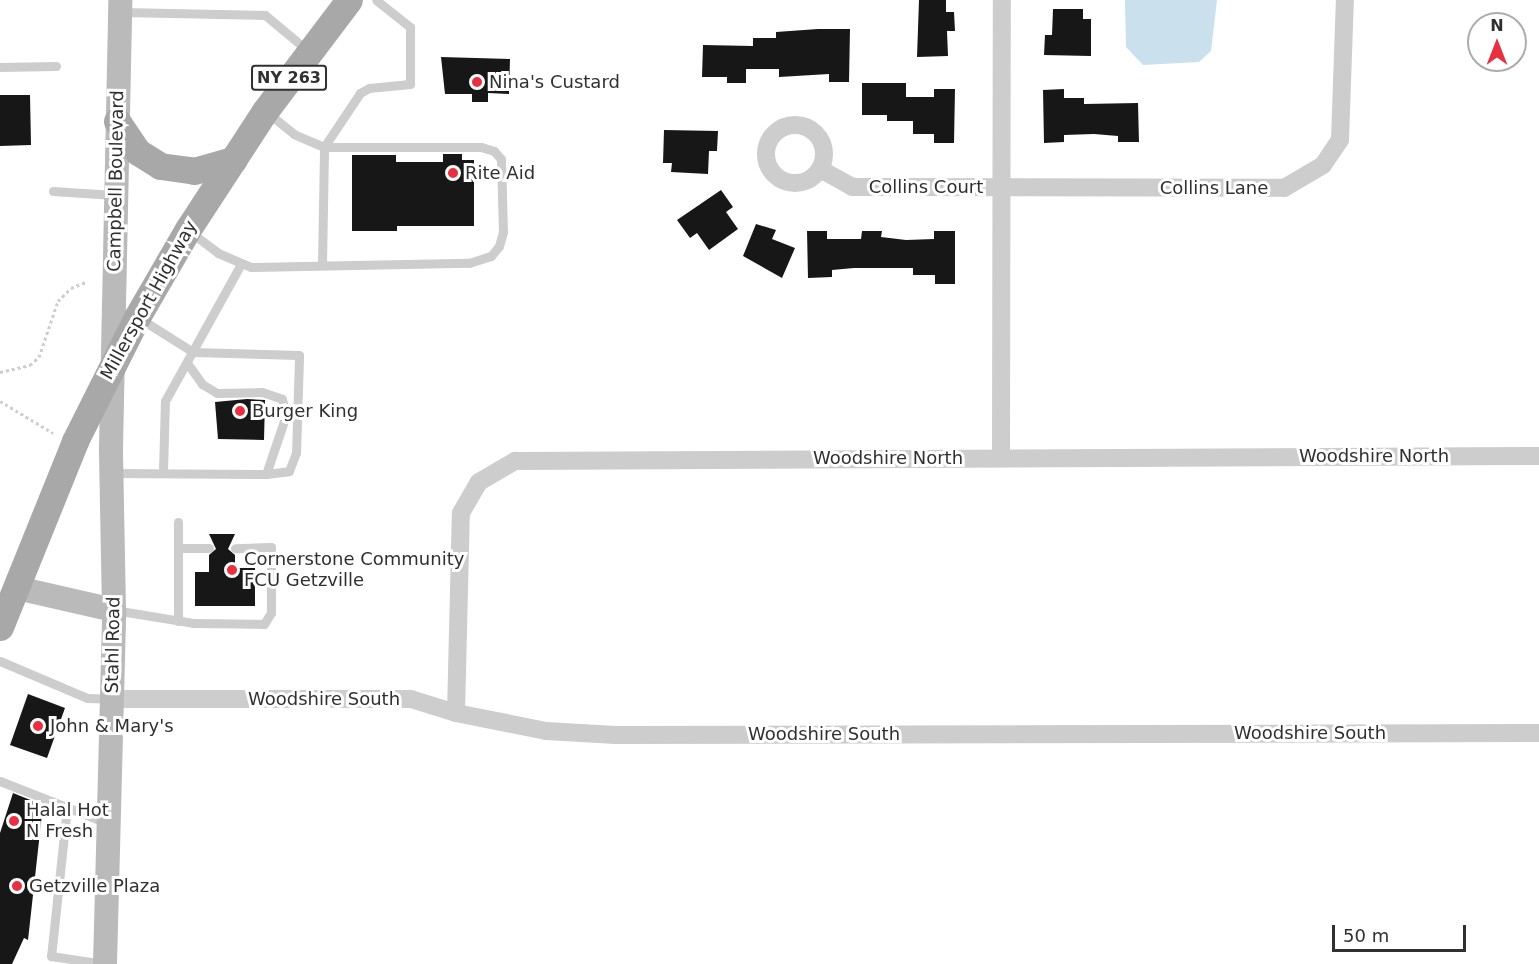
<!DOCTYPE html>
<style>
body{margin:0}
#map{position:relative;width:1539px;height:964px;overflow:hidden;background:#fff;font-family:"DejaVu Sans",sans-serif}
div>[style]{position:absolute}
[style*='--x']{left:calc(var(--x)*1px);top:calc(var(--y)*1px);width:calc(var(--w)*1px);rotate:calc(var(--a)*1deg)}
.water>*{inset:0;background:#cae0ed}
.building>*{inset:0;background:#171717}
.path>*{height:3px;margin-top:-1.5px;transform-origin:0;background:repeating-linear-gradient(90deg,#cdcdcd 0 3px,transparent 0 6px)}
.lane>*{height:9px;margin:-4.5px;padding:0 4.5px;transform-origin:4.5px;border-radius:4.5px;background:#cdcdcd}
.street>*{height:18px;margin:-9px;padding:0 9px;transform-origin:9px;border-radius:9px;background:#cdcdcd}
.street>.ring{margin:-9px;padding:0;box-sizing:content-box;background:none;border:18px solid #cdcdcd;border-radius:50%}
.secondary>*{height:24px;margin:-12px;padding:0 12px;transform-origin:12px;border-radius:12px;background:#bababa}
.primary>*{height:27px;margin:-13.5px;padding:0 13.5px;transform-origin:13.5px;border-radius:13.5px;background:#a8a8a8}
.dots>*{width:16px;height:16px;translate:-50% -50%;box-sizing:border-box;border:3px solid #fff;border-radius:50%}
span{translate:-50% -50%;white-space:nowrap;text-align:center;line-height:1.15;-webkit-text-stroke:6px #fff;paint-order:stroke}
.shield-label span{padding:2px 4px;background:#fff;border:2px solid;border-radius:4px;-webkit-text-stroke-width:0}
.shield-label{font-size:16px;color:#303030;font-weight:700}
.poi-label{font-size:18px;color:#303030}
.left{translate:0 -50%;text-align:left}
.street-label{font-size:18px;color:#303030}
.north{position:absolute;left:1467px;top:12px;width:60px;height:60px;box-sizing:border-box;background:#fff;border:2px solid #acacac;border-radius:50%;rotate:0deg;font-size:16px;font-weight:700;line-height:24px;text-align:center;color:#303030}
.north::after{content:'';display:block;margin:auto;width:21px;height:27px;background:#e93040;clip-path:polygon(50% 0,100% 100%,50% 72%,0 100%)}
.scale{position:absolute;left:1332px;top:925px;width:134px;height:27px;box-sizing:border-box;border:3px solid #303030;border-top:0;padding-left:8px;font-size:18px;line-height:21px;white-space:nowrap;color:#303030;-webkit-text-stroke:4px #fff;paint-order:stroke}
</style>
<div id="map">
<div class="water">
<div style="clip-path:polygon(1125px 0,1217px 0,1211px 51px,1199px 62px,1143px 65px,1126px 47px)"></div>
</div>
<div class="building">
<div style="clip-path:polygon(919px 0,946px 0,946px 12px,954px 12px,955px 31px,947px 31px,948px 56px,917px 57px)"></div>
<div style="clip-path:polygon(1053px 9px,1083px 9px,1083px 19px,1091px 19px,1091px 56px,1044px 55px,1045px 35px,1052px 35px)"></div>
<div style="clip-path:polygon(818px 29px,850px 29px,849px 82px,829px 82px,829px 74px,779px 77px,779px 69px,746px 69px,746px 83px,727px 83px,727px 77px,702px 77px,703px 45px,753px 46px,753px 38px,776px 38px,776px 32px)"></div>
<div style="clip-path:polygon(441px 57px,510px 59px,509px 94px,488px 93px,488px 102px,472px 102px,472px 94px,445px 94px)"></div>
<div style="clip-path:polygon(862px 83px,906px 83px,906px 97px,934px 97px,934px 89px,955px 89px,954px 143px,934px 143px,934px 134px,913px 134px,913px 121px,887px 121px,887px 115px,862px 115px)"></div>
<div style="clip-path:polygon(1064px 89px,1064px 98px,1084px 98px,1084px 104px,1138px 103px,1139px 142px,1118px 142px,1118px 136px,1094px 134px,1064px 135px,1064px 142px,1044px 143px,1043px 90px)"></div>
<div style="clip-path:polygon(0 95px,30px 95px,31px 145px,0 146px)"></div>
<div style="clip-path:polygon(664px 130px,718px 131px,717px 151px,709px 151px,708px 174px,671px 172px,672px 163px,663px 163px)"></div>
<div style="clip-path:polygon(443px 154px,462px 154px,462px 160px,474px 160px,474px 226px,397px 226px,397px 231px,352px 231px,352px 155px,396px 155px,396px 162px,443px 162px)"></div>
<div style="clip-path:polygon(721px 190px,733px 207px,726px 212px,738px 229px,709px 250px,697px 233px,690px 238px,677px 220px)"></div>
<div style="clip-path:polygon(756px 224px,776px 230px,772px 239px,795px 248px,782px 278px,743px 256px)"></div>
<div style="clip-path:polygon(807px 231px,827px 231px,827px 239px,861px 239px,862px 231px,882px 231px,881px 237px,906px 240px,934px 239px,934px 231px,955px 231px,955px 284px,935px 284px,935px 275px,913px 275px,913px 268px,854px 268px,832px 270px,832px 277px,808px 278px)"></div>
<div style="clip-path:polygon(247px 399px,265px 400px,264px 440px,218px 439px,215px 402px)"></div>
<div style="clip-path:polygon(209px 534px,235px 534px,228px 549px,235px 555px,235px 568px,255px 568px,255px 606px,195px 606px,195px 572px,209px 572px,209px 555px,216px 549px)"></div>
<div style="clip-path:polygon(28px 694px,65px 708px,47px 758px,10px 745px)"></div>
<div style="clip-path:polygon(13px 793px,43px 805px,28px 940px,24px 938px,12px 964px,0 964px,0 833px)"></div>
</div>
<div class="path">
<div style="--x:0;--y:372;--w:31;--a:-13"></div>
<div style="--x:30;--y:365;--w:12;--a:-42"></div>
<div style="--x:39;--y:357;--w:59;--a:-71.3"></div>
<div style="--x:58;--y:301;--w:18;--a:-45"></div>
<div style="--x:71;--y:288;--w:16;--a:-22"></div>
<div style="--x:0;--y:401;--w:62;--a:31.1"></div>
</div>
<div class="lane">
<div style="--x:122;--y:12;--w:143;--a:1.2"></div>
<div style="--x:265;--y:15;--w:56;--a:39.9"></div>
<div style="--x:0;--y:67;--w:56;--a:-1"></div>
<div style="--x:53;--y:191;--w:61;--a:3.8"></div>
<div style="--x:189;--y:231;--w:36;--a:37"></div>
<div style="--x:218;--y:253;--w:36;--a:23"></div>
<div style="--x:251;--y:267;--w:218;--a:-1.1"></div>
<div style="--x:469;--y:263;--w:23;--a:-18"></div>
<div style="--x:491;--y:256;--w:13;--a:-51"></div>
<div style="--x:499;--y:246;--w:15;--a:-74"></div>
<div style="--x:503;--y:232;--w:73;--a:-91.6"></div>
<div style="--x:501;--y:159;--w:11;--a:-131"></div>
<div style="--x:494;--y:151;--w:14;--a:-163"></div>
<div style="--x:481;--y:147;--w:157;--a:180"></div>
<div style="--x:324;--y:147;--w:33;--a:-157"></div>
<div style="--x:294;--y:134;--w:33;--a:-141"></div>
<div style="--x:322;--y:265;--w:118;--a:-89"></div>
<div style="--x:324;--y:147;--w:65;--a:-56.3"></div>
<div style="--x:360;--y:93;--w:10;--a:-29"></div>
<div style="--x:369;--y:88;--w:41;--a:-5.6"></div>
<div style="--x:410;--y:84;--w:57;--a:-90"></div>
<div style="--x:410;--y:27;--w:43;--a:-141.5"></div>
<div style="--x:187;--y:363;--w:26;--a:54"></div>
<div style="--x:202;--y:384;--w:17;--a:31"></div>
<div style="--x:217;--y:393;--w:45;--a:-1.3"></div>
<div style="--x:262;--y:392;--w:21;--a:19"></div>
<div style="--x:282;--y:399;--w:16;--a:76"></div>
<div style="--x:286;--y:415;--w:62;--a:108.7"></div>
<div style="--x:163;--y:471;--w:70;--a:-88.4"></div>
<div style="--x:165;--y:401;--w:157;--a:-61"></div>
<div style="--x:113;--y:473;--w:153;--a:0.4"></div>
<div style="--x:266;--y:474;--w:23;--a:-7"></div>
<div style="--x:289;--y:471;--w:19;--a:-69"></div>
<div style="--x:296;--y:453;--w:98;--a:-88.2"></div>
<div style="--x:299;--y:355;--w:106;--a:-178.4"></div>
<div style="--x:193;--y:352;--w:64;--a:-147.8"></div>
<div style="--x:178;--y:522;--w:99;--a:90"></div>
<div style="--x:178;--y:548;--w:31;--a:0"></div>
<div style="--x:114;--y:610;--w:80;--a:9.3"></div>
<div style="--x:193;--y:623;--w:71;--a:0.8"></div>
<div style="--x:264;--y:624;--w:13;--a:-58"></div>
<div style="--x:271;--y:613;--w:66;--a:-90"></div>
<div style="--x:271;--y:547;--w:36;--a:178"></div>
<div style="--x:0;--y:661;--w:95;--a:23"></div>
<div style="--x:87;--y:698;--w:23;--a:2"></div>
<div style="--x:0;--y:781;--w:115;--a:21.4"></div>
<div style="--x:67;--y:807;--w:150;--a:96.1"></div>
<div style="--x:51;--y:956;--w:53;--a:8.7"></div>
</div>
<div class="street">
<div class="ring" style="left:766px;top:125px;width:40px;height:40px"></div>
<div style="--x:820;--y:169;--w:37;--a:29"></div>
<div style="--x:852;--y:187;--w:432;--a:0.1"></div>
<div style="--x:1284;--y:188;--w:45;--a:-30.5"></div>
<div style="--x:1323;--y:165;--w:30;--a:-56"></div>
<div style="--x:1340;--y:140;--w:140;--a:-88"></div>
<div style="--x:1001;--y:457;--w:457;--a:-89.9"></div>
<div style="--x:113;--y:699;--w:298;--a:0"></div>
<div style="--x:411;--y:699;--w:47;--a:17.3"></div>
<div style="--x:456;--y:713;--w:92;--a:11.3"></div>
<div style="--x:546;--y:731;--w:70;--a:3.3"></div>
<div style="--x:616;--y:735;--w:923;--a:-0.12"></div>
<div style="--x:456;--y:713;--w:200;--a:-88.6"></div>
<div style="--x:461;--y:513;--w:36;--a:-60"></div>
<div style="--x:479;--y:482;--w:42;--a:-30.3"></div>
<div style="--x:515;--y:461;--w:1024;--a:-0.28"></div>
</div>
<div class="secondary">
<div style="--x:17;--y:588;--w:99;--a:12.8"></div>
<div style="--x:105;--y:964;--w:354;--a:-88.5"></div>
<div style="--x:114;--y:610;--w:162;--a:-91.1"></div>
<div style="--x:111;--y:448;--w:448;--a:-88.8"></div>
</div>
<div class="primary">
<div style="--x:117;--y:121;--w:37;--a:56"></div>
<div style="--x:138;--y:152;--w:26;--a:32"></div>
<div style="--x:160;--y:166;--w:34;--a:8"></div>
<div style="--x:194;--y:171;--w:41;--a:-15.8"></div>
<div style="--x:0;--y:627;--w:201;--a:-68"></div>
<div style="--x:75;--y:441;--w:139;--a:-63.4"></div>
<div style="--x:137;--y:317;--w:102;--a:-59.9"></div>
<div style="--x:188;--y:229;--w:141;--a:-56.9"></div>
<div style="--x:265;--y:111;--w:139;--a:-52.9"></div>
</div>
<div class="dots">
<div style="left:477px;top:82px;background:#e93040"></div>
<div style="left:453px;top:173px;background:#e93040"></div>
<div style="left:240px;top:411px;background:#e93040"></div>
<div style="left:232px;top:570px;background:#e93040"></div>
<div style="left:38px;top:726px;background:#e93040"></div>
<div style="left:14px;top:821px;background:#e93040"></div>
<div style="left:17px;top:886px;background:#e93040"></div>
</div>
<div class="shield-label">
<span style="left:289px;top:78px">NY 263</span>
</div>
<div class="poi-label">
<span class="left" style="left:489px;top:82px">Nina's Custard</span>
<span class="left" style="left:465px;top:173px">Rite Aid</span>
<span class="left" style="left:252px;top:411px">Burger King</span>
<span class="left" style="left:244px;top:570px">Cornerstone Community<br>FCU Getzville</span>
<span class="left" style="left:50px;top:726px">John &amp; Mary's</span>
<span class="left" style="left:26px;top:821px">Halal Hot<br>N Fresh</span>
<span class="left" style="left:29px;top:886px">Getzville Plaza</span>
</div>
<div class="street-label">
<span style="left:116px;top:181px;rotate:-89deg">Campbell Boulevard</span>
<span style="left:926px;top:187px">Collins Court</span>
<span style="left:1214px;top:188px">Collins Lane</span>
<span style="left:149px;top:300px;rotate:-61deg">Millersport Highway</span>
<span style="left:1374px;top:456px">Woodshire North</span>
<span style="left:888px;top:458px">Woodshire North</span>
<span style="left:113px;top:645px;rotate:-89deg">Stahl Road</span>
<span style="left:324px;top:699px">Woodshire South</span>
<span style="left:1310px;top:733px">Woodshire South</span>
<span style="left:824px;top:734px">Woodshire South</span>
</div>
<div class="north">N</div>
<div class="scale">50 m</div>
</div>
